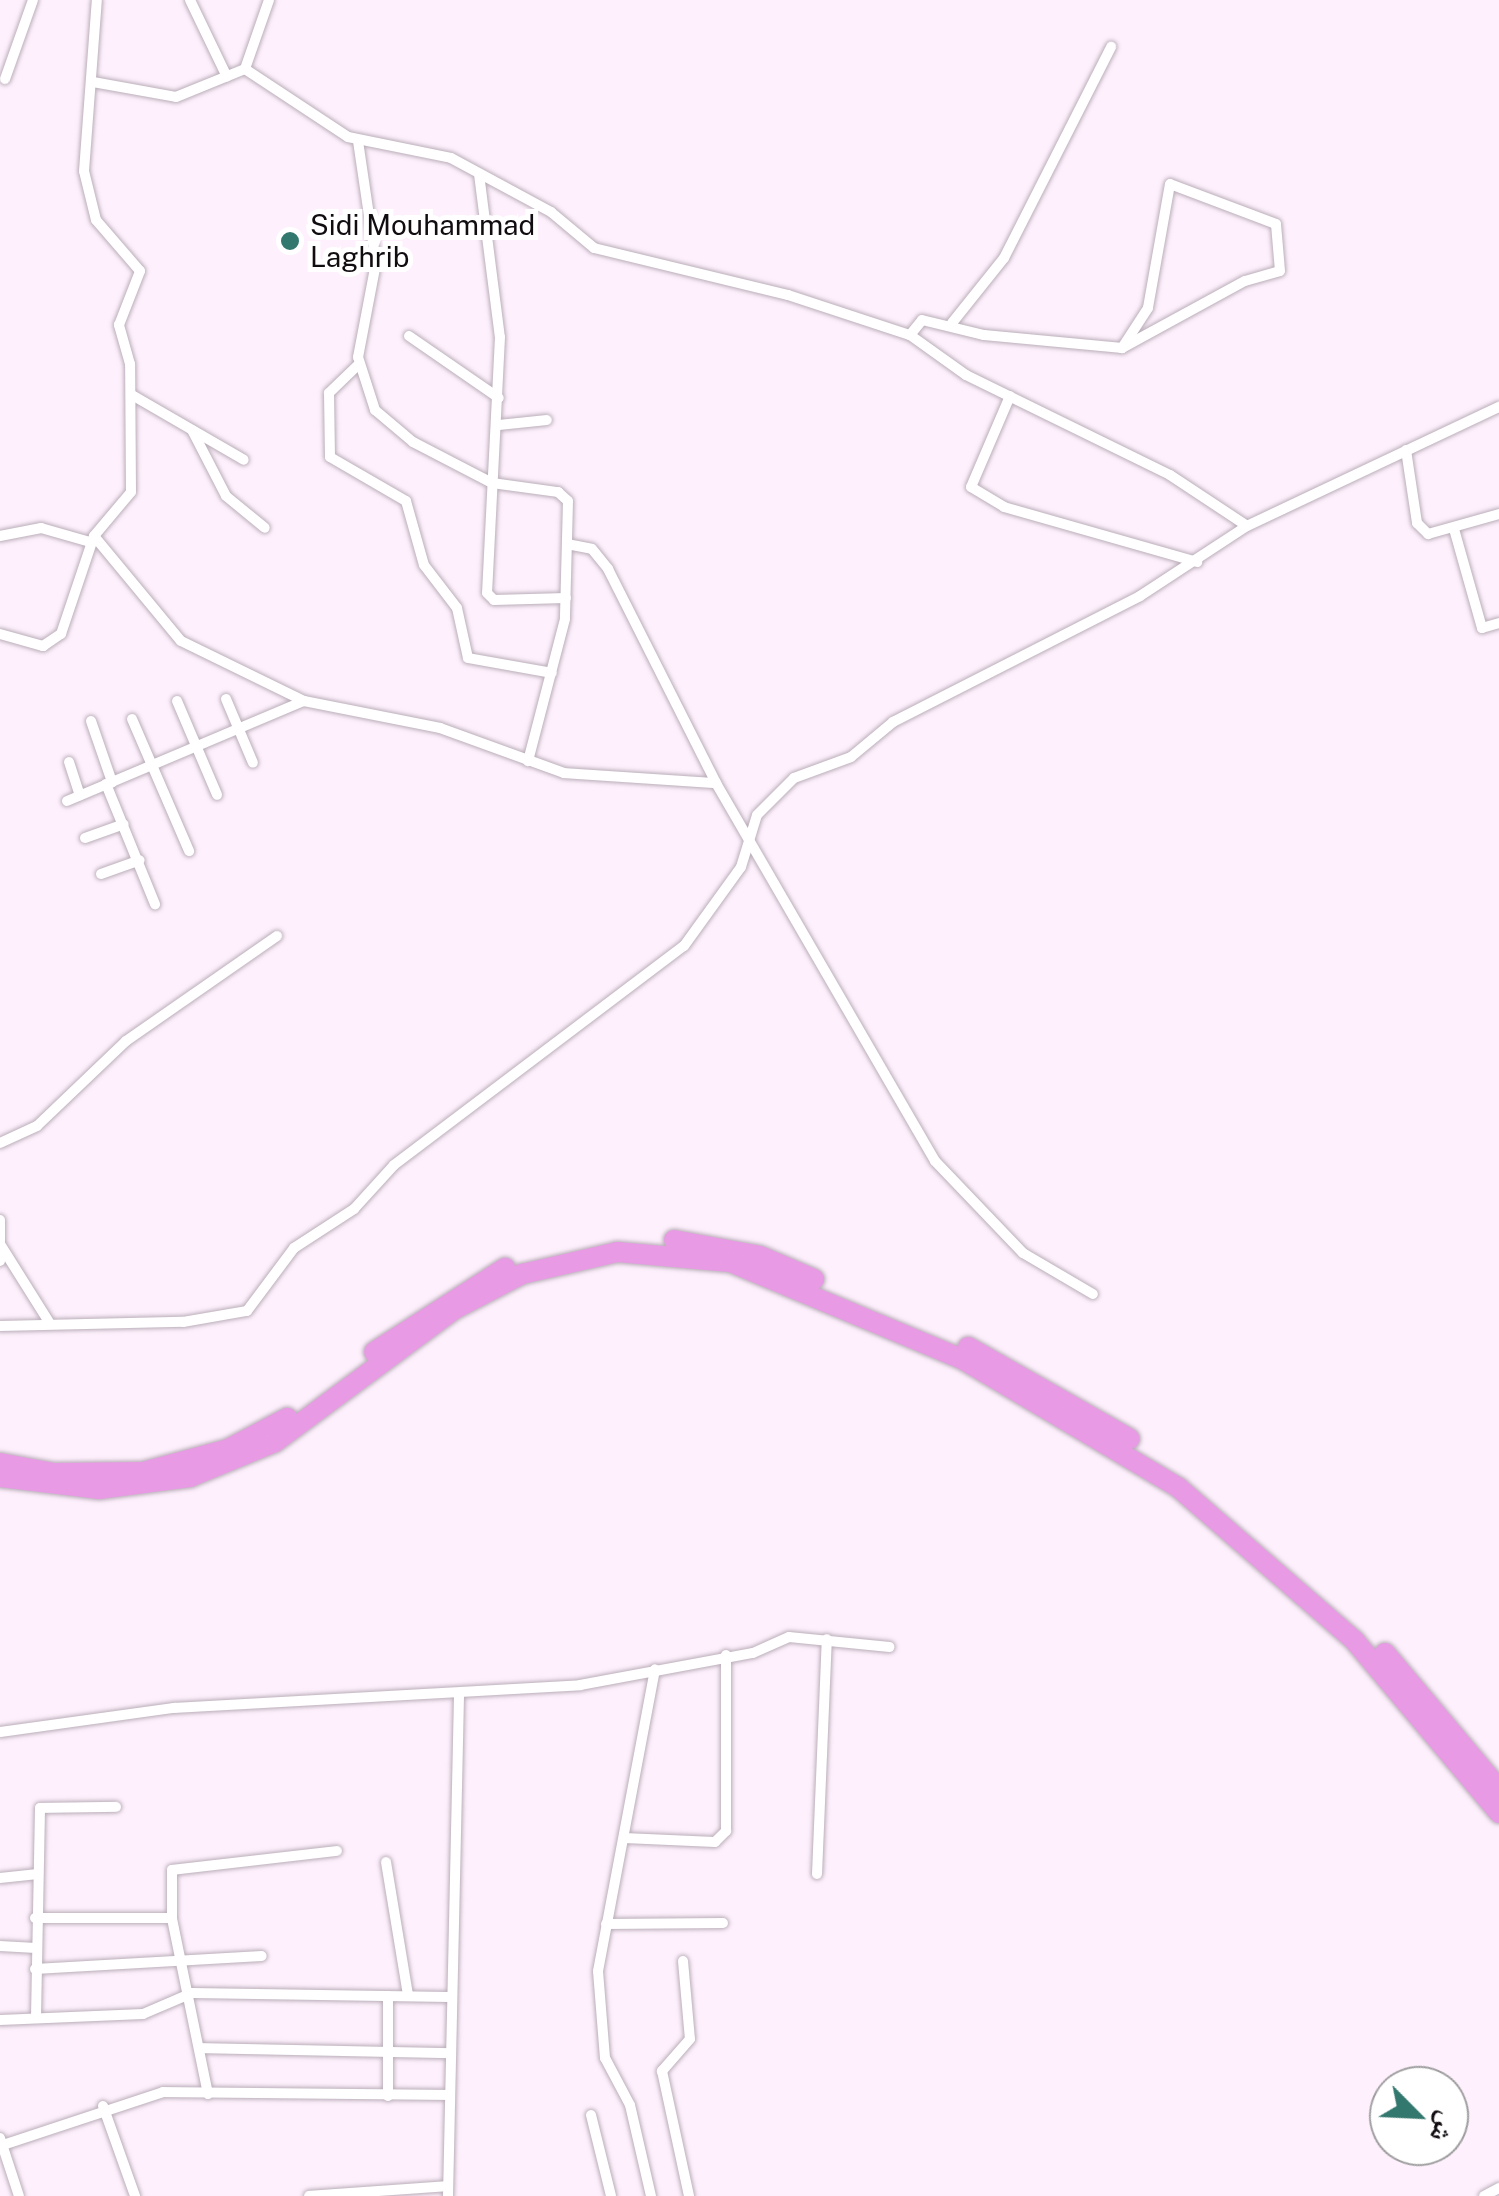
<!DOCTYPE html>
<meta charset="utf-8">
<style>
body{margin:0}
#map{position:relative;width:1499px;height:2196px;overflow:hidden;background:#fef1fd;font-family:"Public Sans","Noto Naskh Arabic",sans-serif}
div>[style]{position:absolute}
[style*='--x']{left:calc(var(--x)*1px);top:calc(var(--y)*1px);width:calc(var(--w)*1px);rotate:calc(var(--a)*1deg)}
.roads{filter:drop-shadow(0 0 2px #baaeb9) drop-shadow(0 0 2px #baaeb9)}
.street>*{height:10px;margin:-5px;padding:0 5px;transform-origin:5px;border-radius:5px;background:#fff}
.highway>*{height:20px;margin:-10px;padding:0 10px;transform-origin:10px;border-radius:10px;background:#e89be4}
.dots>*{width:28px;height:28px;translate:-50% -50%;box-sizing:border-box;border:5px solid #fff;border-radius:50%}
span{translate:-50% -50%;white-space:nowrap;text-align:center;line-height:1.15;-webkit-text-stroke:10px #fff;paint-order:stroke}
.poi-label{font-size:28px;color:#100c10}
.left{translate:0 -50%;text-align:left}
.north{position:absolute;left:1369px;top:2066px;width:100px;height:100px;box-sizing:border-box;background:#fff;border:2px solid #9f9e9f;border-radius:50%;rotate:114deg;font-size:28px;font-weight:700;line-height:40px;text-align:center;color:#100c10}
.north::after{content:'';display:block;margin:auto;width:35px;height:45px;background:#33786e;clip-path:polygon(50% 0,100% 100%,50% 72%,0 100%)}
</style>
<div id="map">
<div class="roads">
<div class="street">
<div style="--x:190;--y:0;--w:85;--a:64.3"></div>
<div style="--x:269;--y:0;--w:73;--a:109.2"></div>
<div style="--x:245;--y:69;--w:123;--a:33.4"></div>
<div style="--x:348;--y:137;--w:105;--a:11.5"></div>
<div style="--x:451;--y:158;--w:114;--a:28.4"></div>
<div style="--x:551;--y:212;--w:56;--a:39.9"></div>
<div style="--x:594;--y:248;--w:200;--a:13.6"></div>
<div style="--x:788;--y:295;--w:128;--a:18.2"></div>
<div style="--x:910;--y:335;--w:69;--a:35.5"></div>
<div style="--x:966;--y:375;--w:227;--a:26.1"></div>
<div style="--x:1170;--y:475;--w:92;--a:33.5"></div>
<div style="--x:5;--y:79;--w:84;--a:-70.5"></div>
<div style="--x:93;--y:82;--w:84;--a:10.2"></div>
<div style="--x:176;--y:97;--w:74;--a:-22.1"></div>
<div style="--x:358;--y:141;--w:123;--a:81.6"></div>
<div style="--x:376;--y:263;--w:96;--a:100.8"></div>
<div style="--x:358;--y:357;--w:56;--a:72.2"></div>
<div style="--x:375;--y:410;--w:50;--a:40.1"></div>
<div style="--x:413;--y:442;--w:89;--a:27.4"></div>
<div style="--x:492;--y:483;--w:67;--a:7.8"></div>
<div style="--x:558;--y:492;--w:13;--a:42"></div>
<div style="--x:568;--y:501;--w:118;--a:91.5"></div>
<div style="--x:565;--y:619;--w:147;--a:104.6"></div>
<div style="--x:479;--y:174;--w:164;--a:82.7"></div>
<div style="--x:500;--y:337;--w:256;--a:92.9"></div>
<div style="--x:487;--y:593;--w:10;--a:45"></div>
<div style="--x:494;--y:600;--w:72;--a:-1.6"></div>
<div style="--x:952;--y:323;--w:83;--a:-51.3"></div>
<div style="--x:1004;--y:258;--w:237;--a:-63.1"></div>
<div style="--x:910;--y:335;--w:19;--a:-51"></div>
<div style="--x:922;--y:320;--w:64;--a:13.6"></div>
<div style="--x:984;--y:335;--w:139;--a:5.4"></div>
<div style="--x:1122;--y:348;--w:140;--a:-28.6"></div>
<div style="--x:1245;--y:281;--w:36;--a:-16"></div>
<div style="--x:1280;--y:271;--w:47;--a:-94.9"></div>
<div style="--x:1276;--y:224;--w:113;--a:-159.3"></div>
<div style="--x:1170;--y:184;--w:126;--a:100.1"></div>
<div style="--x:1148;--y:308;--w:48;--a:123"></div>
<div style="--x:409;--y:336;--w:109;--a:34.6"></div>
<div style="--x:359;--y:364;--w:42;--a:136"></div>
<div style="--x:329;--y:393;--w:64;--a:89.1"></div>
<div style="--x:330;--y:457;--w:88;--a:30.1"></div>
<div style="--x:406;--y:501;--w:66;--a:74.3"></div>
<div style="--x:424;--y:565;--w:54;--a:52.5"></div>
<div style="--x:457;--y:608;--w:51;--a:77.6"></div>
<div style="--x:468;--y:658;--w:85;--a:10.1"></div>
<div style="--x:132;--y:395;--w:129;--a:30.1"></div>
<div style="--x:1010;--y:396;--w:99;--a:113.2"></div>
<div style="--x:971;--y:487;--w:39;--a:31"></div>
<div style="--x:1004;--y:507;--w:201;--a:15.9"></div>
<div style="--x:499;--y:425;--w:48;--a:-5.9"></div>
<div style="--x:192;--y:430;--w:74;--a:62.7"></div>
<div style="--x:226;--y:496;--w:50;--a:39.4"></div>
<div style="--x:1406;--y:450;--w:74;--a:81.4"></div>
<div style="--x:1417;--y:523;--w:16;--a:45"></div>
<div style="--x:1428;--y:534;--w:74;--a:-15.7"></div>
<div style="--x:1454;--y:529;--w:103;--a:74.2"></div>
<div style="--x:1482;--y:628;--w:18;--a:-16"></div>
<div style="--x:0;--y:536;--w:42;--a:-11"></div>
<div style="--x:41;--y:528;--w:51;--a:15.9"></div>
<div style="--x:94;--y:536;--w:136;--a:50.4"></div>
<div style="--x:181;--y:641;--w:137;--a:26"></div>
<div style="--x:304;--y:701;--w:139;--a:11.2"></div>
<div style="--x:440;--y:728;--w:132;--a:19.9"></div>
<div style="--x:564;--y:773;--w:152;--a:3.8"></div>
<div style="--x:716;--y:783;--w:437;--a:59.9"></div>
<div style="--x:935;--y:1161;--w:127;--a:46.3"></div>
<div style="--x:1023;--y:1253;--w:81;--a:30.4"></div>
<div style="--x:567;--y:544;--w:25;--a:11"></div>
<div style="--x:592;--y:549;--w:26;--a:51"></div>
<div style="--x:608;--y:569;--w:240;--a:63.2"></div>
<div style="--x:0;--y:634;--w:45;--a:15.6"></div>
<div style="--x:43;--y:646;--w:22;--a:-34"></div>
<div style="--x:61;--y:634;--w:103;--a:-71.4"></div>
<div style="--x:94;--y:536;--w:57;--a:-49.9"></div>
<div style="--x:131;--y:492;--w:128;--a:-90.4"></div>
<div style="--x:130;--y:364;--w:41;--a:-105.8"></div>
<div style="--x:119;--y:325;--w:58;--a:-68.7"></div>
<div style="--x:140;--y:271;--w:67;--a:-130.8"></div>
<div style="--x:96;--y:220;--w:50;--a:-103.8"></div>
<div style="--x:84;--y:171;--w:171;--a:-85.7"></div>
<div style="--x:226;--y:699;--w:69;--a:67.1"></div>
<div style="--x:177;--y:701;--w:102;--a:66.9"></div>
<div style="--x:132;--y:719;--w:144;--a:66.6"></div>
<div style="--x:91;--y:721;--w:65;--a:71"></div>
<div style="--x:69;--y:762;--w:35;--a:72"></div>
<div style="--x:106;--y:784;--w:130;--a:67.8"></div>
<div style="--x:67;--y:801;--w:257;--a:-22.9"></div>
<div style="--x:85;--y:838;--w:41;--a:-19.7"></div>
<div style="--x:101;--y:874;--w:41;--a:-19.7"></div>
<div style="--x:0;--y:1143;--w:41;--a:-24.7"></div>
<div style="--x:37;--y:1126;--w:123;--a:-43.7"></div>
<div style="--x:126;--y:1041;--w:184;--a:-34.8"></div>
<div style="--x:0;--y:1220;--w:41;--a:90"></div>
<div style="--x:0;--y:1244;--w:92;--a:57.9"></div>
<div style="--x:0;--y:1326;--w:183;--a:-1.3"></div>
<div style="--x:183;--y:1322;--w:65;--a:-9.8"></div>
<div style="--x:247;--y:1311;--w:79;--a:-53.3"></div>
<div style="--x:294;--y:1248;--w:72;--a:-33"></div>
<div style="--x:354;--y:1209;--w:59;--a:-47.7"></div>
<div style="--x:394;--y:1165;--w:363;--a:-37.1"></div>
<div style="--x:684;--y:946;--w:97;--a:-54.2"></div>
<div style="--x:741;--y:867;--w:54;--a:-72.9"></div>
<div style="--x:757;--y:815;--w:52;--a:-45"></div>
<div style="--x:794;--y:778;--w:61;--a:-20.2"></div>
<div style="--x:851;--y:757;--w:55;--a:-39.8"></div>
<div style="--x:893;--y:722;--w:277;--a:-27"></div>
<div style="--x:1140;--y:596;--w:128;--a:-33.2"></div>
<div style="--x:1247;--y:526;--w:279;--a:-25.3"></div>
<div style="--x:0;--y:1732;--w:176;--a:-7.9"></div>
<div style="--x:174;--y:1708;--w:407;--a:-3.2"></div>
<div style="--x:580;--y:1685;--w:176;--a:-10.5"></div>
<div style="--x:753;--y:1653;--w:39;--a:-24"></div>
<div style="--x:789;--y:1637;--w:101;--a:5.7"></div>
<div style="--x:624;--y:1838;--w:91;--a:2.5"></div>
<div style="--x:715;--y:1842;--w:16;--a:-45"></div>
<div style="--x:726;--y:1831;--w:176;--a:-90"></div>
<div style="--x:386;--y:1862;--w:135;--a:80.6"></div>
<div style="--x:817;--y:1874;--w:235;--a:-87.6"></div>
<div style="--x:0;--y:1878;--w:38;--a:-6"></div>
<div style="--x:35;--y:1918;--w:137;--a:0"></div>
<div style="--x:606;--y:1924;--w:117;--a:-0.5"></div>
<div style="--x:0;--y:1946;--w:36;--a:3"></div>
<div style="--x:683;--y:1961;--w:78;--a:84.9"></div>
<div style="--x:690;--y:2039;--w:43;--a:131.2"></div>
<div style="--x:662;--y:2071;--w:128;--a:77.8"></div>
<div style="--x:35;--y:1969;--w:227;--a:-3.3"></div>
<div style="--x:36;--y:2017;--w:209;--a:-88.9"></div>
<div style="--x:40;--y:1808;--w:76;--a:-0.8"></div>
<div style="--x:0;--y:2020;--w:143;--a:-2.4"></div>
<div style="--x:143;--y:2014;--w:53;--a:-23.2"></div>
<div style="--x:192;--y:1993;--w:257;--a:0.9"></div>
<div style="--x:200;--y:2048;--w:248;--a:1.2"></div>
<div style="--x:208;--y:2094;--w:180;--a:-101.6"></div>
<div style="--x:172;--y:1918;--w:48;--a:-90"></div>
<div style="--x:172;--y:1870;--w:166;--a:-6.6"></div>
<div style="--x:388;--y:2096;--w:100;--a:-90"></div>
<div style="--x:103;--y:2106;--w:96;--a:70.4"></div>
<div style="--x:591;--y:2115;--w:83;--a:76.1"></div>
<div style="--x:0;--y:2138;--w:61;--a:71.9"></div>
<div style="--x:3;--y:2145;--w:169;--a:-18.3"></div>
<div style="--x:163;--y:2092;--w:285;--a:0.6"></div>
<div style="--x:309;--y:2196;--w:139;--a:-4.1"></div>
<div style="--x:448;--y:2196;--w:501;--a:-88.74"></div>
<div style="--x:651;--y:2196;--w:93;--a:-103"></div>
<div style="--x:630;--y:2105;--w:53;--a:-118"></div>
<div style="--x:605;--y:2058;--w:87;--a:-94.6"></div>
<div style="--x:598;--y:1971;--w:307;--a:-79.3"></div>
<div style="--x:1484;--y:2196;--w:17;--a:-28"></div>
</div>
<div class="highway">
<div style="--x:674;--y:1240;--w:87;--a:10.5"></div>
<div style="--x:760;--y:1256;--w:59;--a:23.1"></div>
<div style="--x:968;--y:1347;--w:186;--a:29.6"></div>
<div style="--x:374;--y:1352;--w:156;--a:-32.7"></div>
<div style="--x:0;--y:1463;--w:55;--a:10.5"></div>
<div style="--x:54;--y:1473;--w:89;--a:-0.6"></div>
<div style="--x:143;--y:1472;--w:88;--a:-15.1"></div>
<div style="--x:228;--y:1449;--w:67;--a:-27.7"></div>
<div style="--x:0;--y:1477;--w:100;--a:6.9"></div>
<div style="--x:99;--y:1489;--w:92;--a:-7.5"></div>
<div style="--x:190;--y:1477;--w:92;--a:-22.4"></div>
<div style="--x:275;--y:1442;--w:224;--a:-36.5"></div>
<div style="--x:455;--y:1309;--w:76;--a:-27.6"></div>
<div style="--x:522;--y:1274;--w:98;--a:-13"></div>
<div style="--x:617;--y:1252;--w:113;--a:5.1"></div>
<div style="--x:730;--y:1262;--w:251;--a:22.7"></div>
<div style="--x:962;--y:1359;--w:252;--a:30.7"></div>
<div style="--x:1179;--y:1488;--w:232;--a:41"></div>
<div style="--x:1354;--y:1640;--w:226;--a:50"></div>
<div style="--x:1385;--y:1653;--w:177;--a:50"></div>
</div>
</div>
<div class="dots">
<div style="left:290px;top:241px;background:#33786e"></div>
</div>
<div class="poi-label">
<span class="left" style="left:310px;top:241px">Sidi Mouhammad<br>Laghrib</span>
</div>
<div class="north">ش</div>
</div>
